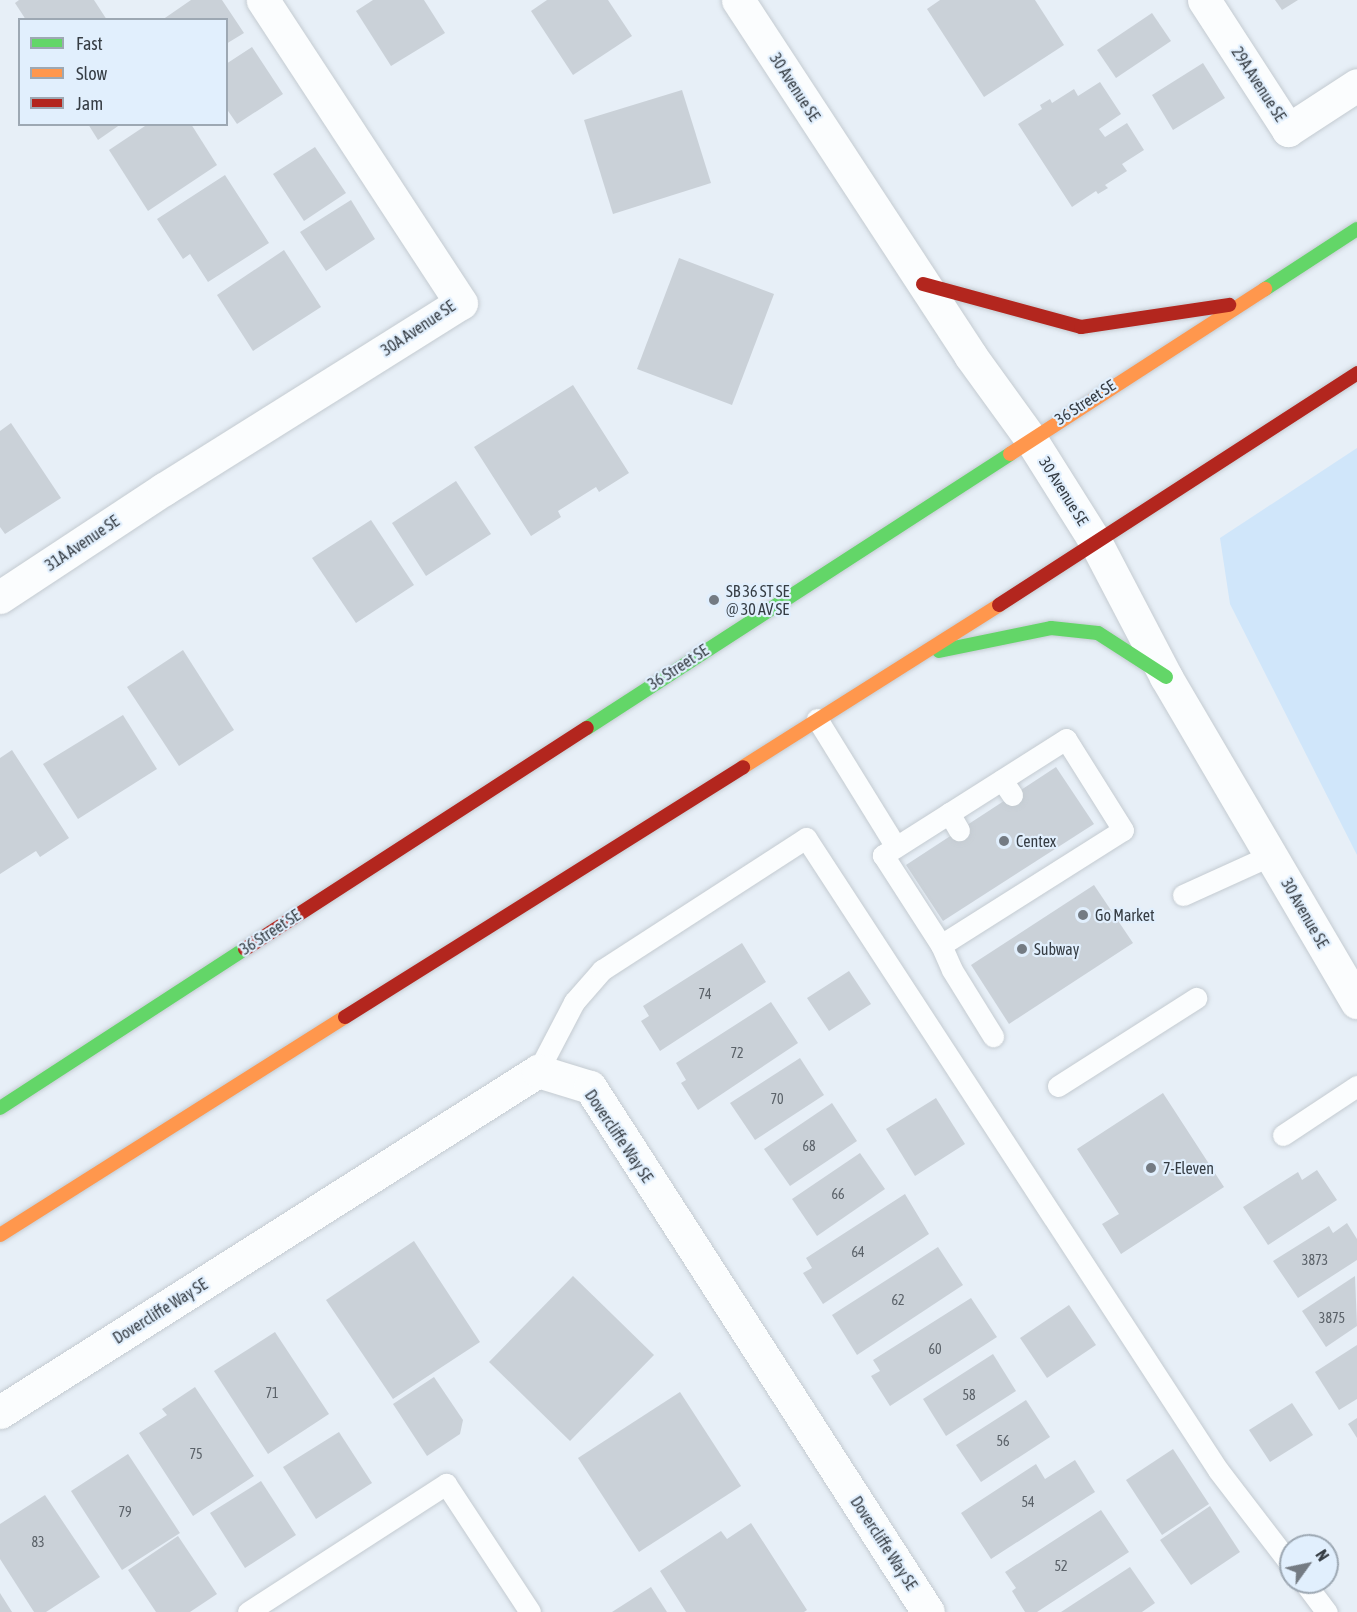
<!DOCTYPE html>
<style>
body{margin:0}
#map{position:relative;width:1357px;height:1612px;overflow:hidden;background:#e7eff7;font-family:"Asap Condensed",sans-serif}
div>[style]{position:absolute}
[style*='--x']{left:calc(var(--x)*1px);top:calc(var(--y)*1px);width:calc(var(--w)*1px);rotate:calc(var(--a)*1deg)}
.green>*{inset:0;background:#d0e6fa}
.building>*{inset:0;background:#cad1d8}
.roads{filter:drop-shadow(0 0 2px #c4cbd1) drop-shadow(0 0 2px #c4cbd1)}
.lane>*{height:21px;margin:-10.5px;padding:0 10.5px;transform-origin:10.5px;border-radius:10.5px;background:#fbfdfe}
.street>*{height:33px;margin:-16.5px;padding:0 16.5px;transform-origin:16.5px;border-radius:16.5px;background:#fbfdfe}
.fast>*{height:14px;margin:-7px;padding:0 7px;transform-origin:7px;border-radius:7px;background:#63d668}
.slow>*{height:14px;margin:-7px;padding:0 7px;transform-origin:7px;border-radius:7px;background:#ff974d}
.jam>*{height:14px;margin:-7px;padding:0 7px;transform-origin:7px;border-radius:7px;background:#b3261e}
.dots>*{width:16px;height:16px;translate:-50% -50%;box-sizing:border-box;border:3px solid #e1effd;border-radius:50%}
span{translate:-50% -50%;white-space:nowrap;text-align:center;line-height:1.15;-webkit-text-stroke:4.5px #e1effd;paint-order:stroke}
.number-label{font-size:14px;color:#5b6269}
.number-label span{-webkit-text-stroke-width:0}
.street-label{font-size:16px;color:#363d44}
.poi-label{font-size:16px;color:#363d44}
.left{translate:0 -50%;text-align:left}
.legend{position:absolute;left:18px;top:18px;width:210px;height:108px;box-sizing:border-box;background:#e1effd;border:2px solid #9da8b3;margin:0;padding:8px 10px;list-style:none;font-size:18px;color:#363d44}
.legend li{display:flex;align-items:center;gap:12px;height:30px}
.legend b{width:30px;border:2px solid #9da8b3}
.north{position:absolute;left:1279px;top:1534px;width:60px;height:60px;box-sizing:border-box;background:#e1effd;border:2px solid #9da8b3;border-radius:50%;rotate:57deg;font-size:16px;font-weight:700;line-height:24px;text-align:center;color:#363d44}
.north::after{content:'';display:block;margin:auto;width:21px;height:27px;background:#747b83;clip-path:polygon(50% 0,100% 100%,50% 72%,0 100%)}
</style>
<div id="map">
<div class="green">
<div style="clip-path:polygon(1357px 448px,1357px 855px,1230px 604px,1220px 538px)"></div>
</div>
<div class="building">
<div style="clip-path:polygon(19px 0,94px 0,107px 20px,26px 20px,15px 3px)"></div>
<div style="clip-path:polygon(191px 0,222px 0,244px 33px,226px 44px,226px 20px,162px 20px)"></div>
<div style="clip-path:polygon(373px 0,424px 0,445px 33px,391px 66px,356px 11px)"></div>
<div style="clip-path:polygon(547px 0,608px 0,632px 36px,573px 75px,531px 11px)"></div>
<div style="clip-path:polygon(940px 0,1035px 0,1064px 45px,984px 97px,927px 9px)"></div>
<div style="clip-path:polygon(1275px 0,1298px 0,1282px 10px)"></div>
<div style="clip-path:polygon(1152px 13px,1171px 41px,1116px 78px,1097px 50px)"></div>
<div style="clip-path:polygon(252px 47px,283px 94px,237px 124px,226px 108px,226px 64px)"></div>
<div style="clip-path:polygon(1203px 63px,1225px 98px,1173px 130px,1152px 95px)"></div>
<div style="clip-path:polygon(1100px 82px,1121px 114px,1099px 129px,1105px 137px,1127px 123px,1144px 150px,1122px 164px,1127px 171px,1105px 185px,1108px 188px,1098px 194px,1096px 191px,1072px 207px,1018px 124px,1042px 109px,1040px 105px,1050px 99px,1052px 103px,1074px 89px,1078px 96px)"></div>
<div style="clip-path:polygon(682px 90px,711px 183px,613px 214px,584px 120px)"></div>
<div style="clip-path:polygon(88px 124px,121px 124px,98px 140px)"></div>
<div style="clip-path:polygon(148px 124px,191px 124px,217px 165px,148px 211px,109px 150px)"></div>
<div style="clip-path:polygon(315px 147px,346px 193px,304px 221px,273px 174px)"></div>
<div style="clip-path:polygon(225px 175px,269px 243px,208px 282px,190px 254px,183px 259px,157px 219px)"></div>
<div style="clip-path:polygon(351px 200px,375px 239px,326px 271px,300px 232px)"></div>
<div style="clip-path:polygon(284px 250px,321px 307px,253px 351px,217px 295px)"></div>
<div style="clip-path:polygon(679px 258px,774px 294px,732px 405px,637px 369px)"></div>
<div style="clip-path:polygon(573px 385px,629px 473px,599px 492px,596px 487px,558px 511px,561px 517px,531px 536px,474px 447px)"></div>
<div style="clip-path:polygon(11px 423px,61px 498px,5px 534px,0 527px,0 431px)"></div>
<div style="clip-path:polygon(456px 481px,491px 534px,426px 576px,392px 523px)"></div>
<div style="clip-path:polygon(371px 520px,414px 585px,356px 623px,312px 558px)"></div>
<div style="clip-path:polygon(183px 650px,234px 730px,179px 766px,127px 687px)"></div>
<div style="clip-path:polygon(123px 715px,157px 769px,78px 819px,43px 764px)"></div>
<div style="clip-path:polygon(12px 750px,69px 838px,40px 857px,36px 851px,0 874px,0 758px)"></div>
<div style="clip-path:polygon(1056px 767px,1094px 824px,943px 921px,906px 865px)"></div>
<div style="clip-path:polygon(1094px 885px,1133px 943px,1009px 1024px,971px 965px)"></div>
<div style="clip-path:polygon(742px 943px,766px 982px,660px 1051px,641px 1021px,649px 1016px,643px 1006px)"></div>
<div style="clip-path:polygon(849px 971px,871px 1004px,829px 1031px,807px 998px)"></div>
<div style="clip-path:polygon(771px 1002px,798px 1043px,698px 1110px,681px 1083px,686px 1080px,676px 1063px)"></div>
<div style="clip-path:polygon(800px 1058px,824px 1095px,755px 1140px,730px 1103px)"></div>
<div style="clip-path:polygon(1163px 1093px,1224px 1187px,1121px 1254px,1102px 1224px,1119px 1214px,1077px 1149px)"></div>
<div style="clip-path:polygon(936px 1098px,965px 1144px,915px 1176px,886px 1129px)"></div>
<div style="clip-path:polygon(832px 1103px,857px 1141px,790px 1186px,764px 1149px)"></div>
<div style="clip-path:polygon(860px 1153px,885px 1189px,817px 1236px,792px 1199px)"></div>
<div style="clip-path:polygon(1317px 1170px,1337px 1200px,1268px 1245px,1243px 1207px,1298px 1172px,1302px 1180px)"></div>
<div style="clip-path:polygon(905px 1194px,929px 1234px,823px 1304px,803px 1273px,812px 1268px,806px 1258px)"></div>
<div style="clip-path:polygon(1347px 1223px,1357px 1239px,1357px 1260px,1298px 1298px,1273px 1261px,1329px 1226px,1333px 1233px)"></div>
<div style="clip-path:polygon(414px 1241px,480px 1342px,393px 1399px,326px 1300px)"></div>
<div style="clip-path:polygon(938px 1247px,963px 1285px,857px 1355px,832px 1315px)"></div>
<div style="clip-path:polygon(573px 1276px,654px 1355px,570px 1441px,489px 1362px)"></div>
<div style="clip-path:polygon(1355px 1276px,1357px 1326px,1326px 1347px,1302px 1311px)"></div>
<div style="clip-path:polygon(971px 1298px,997px 1337px,890px 1406px,871px 1376px,880px 1371px,873px 1360px)"></div>
<div style="clip-path:polygon(1069px 1305px,1096px 1345px,1047px 1378px,1020px 1338px)"></div>
<div style="clip-path:polygon(275px 1332px,329px 1414px,268px 1454px,214px 1371px)"></div>
<div style="clip-path:polygon(1357px 1345px,1357px 1399px,1339px 1410px,1315px 1372px)"></div>
<div style="clip-path:polygon(993px 1354px,1016px 1391px,946px 1436px,923px 1399px)"></div>
<div style="clip-path:polygon(434px 1377px,463px 1420px,460px 1434px,427px 1456px,393px 1404px)"></div>
<div style="clip-path:polygon(195px 1387px,254px 1476px,193px 1516px,139px 1433px,167px 1415px,162px 1409px)"></div>
<div style="clip-path:polygon(680px 1392px,741px 1486px,639px 1552px,578px 1458px)"></div>
<div style="clip-path:polygon(1026px 1400px,1050px 1437px,981px 1482px,956px 1445px)"></div>
<div style="clip-path:polygon(1292px 1403px,1313px 1435px,1270px 1462px,1249px 1430px)"></div>
<div style="clip-path:polygon(1357px 1418px,1357px 1438px,1348px 1424px)"></div>
<div style="clip-path:polygon(339px 1432px,372px 1483px,316px 1519px,283px 1467px)"></div>
<div style="clip-path:polygon(1173px 1449px,1209px 1504px,1162px 1535px,1126px 1480px)"></div>
<div style="clip-path:polygon(128px 1454px,180px 1533px,122px 1570px,71px 1491px)"></div>
<div style="clip-path:polygon(1075px 1460px,1095px 1492px,991px 1559px,961px 1513px,1036px 1464px,1045px 1479px)"></div>
<div style="clip-path:polygon(261px 1481px,296px 1535px,245px 1568px,210px 1513px)"></div>
<div style="clip-path:polygon(45px 1495px,100px 1577px,46px 1612px,34px 1612px,0 1559px,0 1524px)"></div>
<div style="clip-path:polygon(1210px 1506px,1240px 1552px,1191px 1585px,1160px 1540px)"></div>
<div style="clip-path:polygon(1101px 1510px,1129px 1552px,1037px 1612px,1025px 1612px,1012px 1591px,1016px 1588px,1005px 1572px)"></div>
<div style="clip-path:polygon(751px 1523px,807px 1610px,804px 1612px,686px 1612px,660px 1571px,721px 1531px,727px 1539px)"></div>
<div style="clip-path:polygon(178px 1536px,217px 1594px,190px 1612px,156px 1612px,128px 1570px)"></div>
<div style="clip-path:polygon(1130px 1567px,1155px 1603px,1142px 1612px,1061px 1612px)"></div>
<div style="clip-path:polygon(651px 1587px,667px 1612px,612px 1612px)"></div>
<div style="clip-path:polygon(0 1593px,12px 1612px,0 1612px)"></div>
</div>
<div class="roads">
<div class="lane">
<div style="--x:817;--y:719;--w:150;--a:58.3"></div>
<div style="--x:1002;--y:780;--w:18;--a:56"></div>
<div style="--x:949;--y:813;--w:20;--a:60"></div>
<div style="--x:1183;--y:895;--w:97;--a:-24.4"></div>
<div style="--x:941;--y:945;--w:215;--a:-32.3"></div>
<div style="--x:1123;--y:830;--w:107;--a:-122.1"></div>
<div style="--x:1066;--y:739;--w:217;--a:147.6"></div>
<div style="--x:883;--y:855;--w:107;--a:57.2"></div>
<div style="--x:941;--y:945;--w:27;--a:66"></div>
<div style="--x:952;--y:970;--w:78;--a:58.2"></div>
<div style="--x:538;--y:1071;--w:78;--a:-62.4"></div>
<div style="--x:574;--y:1002;--w:43;--a:-48.8"></div>
<div style="--x:602;--y:970;--w:243;--a:-32.9"></div>
<div style="--x:806;--y:838;--w:754;--a:56.9"></div>
<div style="--x:1218;--y:1470;--w:120;--a:52.5"></div>
<div style="--x:1058;--y:1086;--w:164;--a:-32.5"></div>
<div style="--x:1283;--y:1135;--w:89;--a:-33.5"></div>
<div style="--x:1304;--y:1582;--w:38;--a:53"></div>
<div style="--x:248;--y:1612;--w:236;--a:-32.9"></div>
<div style="--x:446;--y:1484;--w:153;--a:56.7"></div>
</div>
<div class="street">
<div style="--x:738;--y:0;--w:424;--a:56.8"></div>
<div style="--x:970;--y:355;--w:102;--a:54.1"></div>
<div style="--x:1030;--y:438;--w:124;--a:57.8"></div>
<div style="--x:1096;--y:543;--w:151;--a:62.4"></div>
<div style="--x:1166;--y:677;--w:377;--a:59.6"></div>
<div style="--x:1204;--y:0;--w:155;--a:57.1"></div>
<div style="--x:1288;--y:130;--w:82;--a:-33.1"></div>
<div style="--x:0;--y:597;--w:196;--a:-33.4"></div>
<div style="--x:164;--y:489;--w:350;--a:-32.1"></div>
<div style="--x:461;--y:303;--w:362;--a:-123.2"></div>
<div style="--x:0;--y:1412;--w:637;--a:-32.37"></div>
<div style="--x:538;--y:1071;--w:54;--a:17.1"></div>
<div style="--x:590;--y:1087;--w:624;--a:57.23"></div>
</div>
<div class="fast">
<div style="--x:1265;--y:289;--w:110;--a:-33.1"></div>
<div style="--x:939;--y:651;--w:114;--a:-11.6"></div>
<div style="--x:1051;--y:628;--w:47;--a:6.1"></div>
<div style="--x:1098;--y:633;--w:81;--a:32.9"></div>
<div style="--x:587;--y:728;--w:504;--a:-32.93"></div>
<div style="--x:0;--y:1108;--w:292;--a:-33"></div>
</div>
<div class="slow">
<div style="--x:1010;--y:454;--w:304;--a:-32.9"></div>
<div style="--x:743;--y:767;--w:303;--a:-32.3"></div>
<div style="--x:0;--y:1235;--w:408;--a:-32.3"></div>
</div>
<div class="jam">
<div style="--x:923;--y:284;--w:164;--a:15.2"></div>
<div style="--x:1081;--y:327;--w:150;--a:-8.5"></div>
<div style="--x:999;--y:605;--w:427;--a:-32.9"></div>
<div style="--x:245;--y:949;--w:407;--a:-32.9"></div>
<div style="--x:345;--y:1017;--w:470;--a:-32.1"></div>
</div>
</div>
<div class="dots">
<div style="left:714px;top:600px;background:#747b83"></div>
<div style="left:1004px;top:841px;background:#747b83"></div>
<div style="left:1083px;top:915px;background:#747b83"></div>
<div style="left:1022px;top:949px;background:#747b83"></div>
<div style="left:1151px;top:1168px;background:#747b83"></div>
</div>
<div class="number-label">
<span style="left:705px;top:994px">74</span>
<span style="left:737px;top:1053px">72</span>
<span style="left:777px;top:1099px">70</span>
<span style="left:809px;top:1146px">68</span>
<span style="left:838px;top:1194px">66</span>
<span style="left:858px;top:1252px">64</span>
<span style="left:1315px;top:1260px">3873</span>
<span style="left:898px;top:1300px">62</span>
<span style="left:1332px;top:1318px">3875</span>
<span style="left:935px;top:1349px">60</span>
<span style="left:272px;top:1393px">71</span>
<span style="left:969px;top:1395px">58</span>
<span style="left:1003px;top:1441px">56</span>
<span style="left:196px;top:1454px">75</span>
<span style="left:1028px;top:1502px">54</span>
<span style="left:125px;top:1512px">79</span>
<span style="left:38px;top:1542px">83</span>
<span style="left:1061px;top:1566px">52</span>
</div>
<div class="street-label">
<span style="left:1259px;top:84px;rotate:57deg">29A Avenue SE</span>
<span style="left:795px;top:87px;rotate:57deg">30 Avenue SE</span>
<span style="left:418px;top:328px;rotate:-34deg">30A Avenue SE</span>
<span style="left:1085px;top:402px;rotate:-33deg">36 Street SE</span>
<span style="left:1064px;top:491px;rotate:58deg">30 Avenue SE</span>
<span style="left:82px;top:543px;rotate:-34deg">31A Avenue SE</span>
<span style="left:678px;top:667px;rotate:-33deg">36 Street SE</span>
<span style="left:1305px;top:913px;rotate:60deg">30 Avenue SE</span>
<span style="left:270px;top:932px;rotate:-33deg">36 Street SE</span>
<span style="left:619px;top:1136px;rotate:56deg">Dovercliffe Way SE</span>
<span style="left:160px;top:1311px;rotate:-32deg">Dovercliffe Way SE</span>
<span style="left:884px;top:1543px;rotate:57deg">Dovercliffe Way SE</span>
</div>
<div class="poi-label">
<span class="left" style="left:726px;top:600px">SB 36 ST SE<br>@ 30 AV SE</span>
<span class="left" style="left:1016px;top:841px">Centex</span>
<span class="left" style="left:1095px;top:915px">Go Market</span>
<span class="left" style="left:1034px;top:949px">Subway</span>
<span class="left" style="left:1163px;top:1168px">7-Eleven</span>
</div>
<ul class="legend">
<li><b style="height:8px;background:#63d668"></b>Fast</li>
<li><b style="height:8px;background:#ff974d"></b>Slow</li>
<li><b style="height:8px;background:#b3261e"></b>Jam</li>
</ul>
<div class="north">N</div>
</div>
